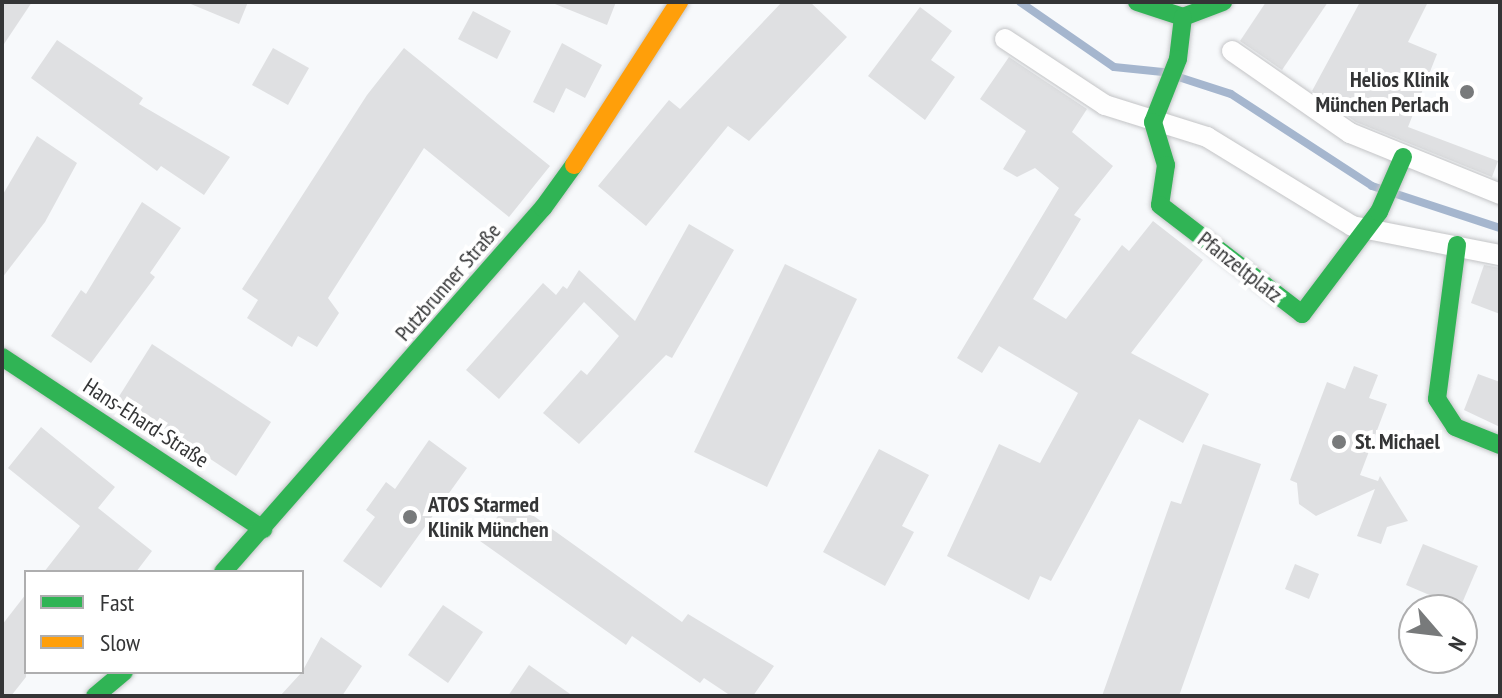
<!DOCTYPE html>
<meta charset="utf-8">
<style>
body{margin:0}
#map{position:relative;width:1502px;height:698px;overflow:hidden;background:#f7f9fb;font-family:"PT Sans Narrow",sans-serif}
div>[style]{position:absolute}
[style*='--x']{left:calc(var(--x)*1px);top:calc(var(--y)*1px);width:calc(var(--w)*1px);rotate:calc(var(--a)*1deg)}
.stream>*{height:8px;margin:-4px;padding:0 4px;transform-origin:4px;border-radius:4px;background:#a5b6ce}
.building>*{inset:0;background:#dfe0e2}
.roads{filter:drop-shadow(0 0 2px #c3c4c6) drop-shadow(0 0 2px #c3c4c6)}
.street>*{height:20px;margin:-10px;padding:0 10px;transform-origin:10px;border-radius:10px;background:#fefefe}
.fast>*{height:18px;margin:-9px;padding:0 9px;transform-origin:9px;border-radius:9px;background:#30b455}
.slow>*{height:18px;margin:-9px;padding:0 9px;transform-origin:9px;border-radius:9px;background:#ff9f0a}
.dots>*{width:22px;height:22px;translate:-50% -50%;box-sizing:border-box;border:4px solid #fff;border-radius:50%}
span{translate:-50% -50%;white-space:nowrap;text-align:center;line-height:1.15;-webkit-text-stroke:8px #fff;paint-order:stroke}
.poi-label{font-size:22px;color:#343536;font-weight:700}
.right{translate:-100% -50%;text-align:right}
.left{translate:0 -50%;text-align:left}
.street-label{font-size:22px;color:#343536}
.frame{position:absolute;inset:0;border:4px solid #343536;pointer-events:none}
.legend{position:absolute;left:24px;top:570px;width:280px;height:104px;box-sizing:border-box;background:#fff;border:2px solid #aeaeaf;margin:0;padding:10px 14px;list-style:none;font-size:24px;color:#343536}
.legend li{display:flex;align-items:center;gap:16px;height:40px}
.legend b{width:40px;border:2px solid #aeaeaf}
.north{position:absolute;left:1398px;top:594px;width:80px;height:80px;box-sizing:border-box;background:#fff;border:2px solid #aeaeaf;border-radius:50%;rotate:118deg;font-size:22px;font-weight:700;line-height:32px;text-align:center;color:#343536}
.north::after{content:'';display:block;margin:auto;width:28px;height:36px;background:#787a7b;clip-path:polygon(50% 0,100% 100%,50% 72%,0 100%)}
</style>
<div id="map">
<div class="stream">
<div style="--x:1020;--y:2;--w:114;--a:34.7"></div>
<div style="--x:1114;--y:67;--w:49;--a:5.8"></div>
<div style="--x:1163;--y:72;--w:71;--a:17.9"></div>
<div style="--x:1231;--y:94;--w:168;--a:33.1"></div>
<div style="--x:1372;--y:186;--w:135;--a:18.2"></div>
</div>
<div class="building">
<div style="clip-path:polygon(2px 2px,32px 2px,2px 47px)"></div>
<div style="clip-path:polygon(186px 2px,248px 2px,239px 24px)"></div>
<div style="clip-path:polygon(550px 2px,616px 2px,607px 25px)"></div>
<div style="clip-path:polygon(782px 2px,810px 2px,847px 37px,749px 141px,728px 126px,646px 226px,598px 186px,669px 100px,680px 109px)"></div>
<div style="clip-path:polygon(1266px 2px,1328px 2px,1282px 70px,1240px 41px)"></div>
<div style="clip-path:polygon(1360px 2px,1428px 2px,1408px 42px,1437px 54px,1408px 127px,1498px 161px,1492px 177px,1356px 122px,1312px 91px)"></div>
<div style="clip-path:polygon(920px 7px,952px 31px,931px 60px,955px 77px,925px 120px,868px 76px)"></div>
<div style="clip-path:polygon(473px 11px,511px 31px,497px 59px,458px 39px)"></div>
<div style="clip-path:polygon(57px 40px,143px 98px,139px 104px,230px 157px,204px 195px,161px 166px,157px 171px,31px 78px)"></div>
<div style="clip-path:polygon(562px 43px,602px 65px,585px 98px,566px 88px,554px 113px,533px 102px)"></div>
<div style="clip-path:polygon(273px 48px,309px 68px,288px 105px,252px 85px)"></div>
<div style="clip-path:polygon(404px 48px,550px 166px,509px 217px,424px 148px,328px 298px,339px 313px,317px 347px,298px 336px,292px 347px,247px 318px,258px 300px,242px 289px,367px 95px)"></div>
<div style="clip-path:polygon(1009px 57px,1087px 109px,1072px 132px,1113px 166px,1074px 215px,1081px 219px,1033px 299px,1066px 319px,1122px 245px,1129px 251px,1153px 221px,1203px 260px,1131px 353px,1209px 394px,1183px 443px,1139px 419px,1051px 581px,1040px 576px,1029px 600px,947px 556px,999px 444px,1040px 463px,1078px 393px,999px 346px,982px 373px,957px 358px,1059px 188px,1035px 168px,1017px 177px,1003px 169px,1026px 131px,980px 99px)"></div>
<div style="clip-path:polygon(37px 136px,77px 163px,45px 222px,2px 278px,2px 196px)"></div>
<div style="clip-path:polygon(142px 202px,181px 228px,150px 273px,155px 277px,91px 363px,51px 336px,81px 290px,86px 294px)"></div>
<div style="clip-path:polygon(689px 224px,734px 250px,672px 358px,666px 355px,579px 444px,543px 413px,581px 370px,587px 375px,619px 336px,584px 302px,499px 399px,466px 370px,543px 283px,556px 295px,563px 286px,567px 289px,579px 270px,635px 321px)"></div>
<div style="clip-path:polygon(785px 264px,857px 299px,767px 487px,694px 452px)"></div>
<div style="clip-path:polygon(1484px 265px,1500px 268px,1500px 314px,1471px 303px)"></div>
<div style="clip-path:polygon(152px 344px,271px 422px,236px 476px,118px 398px)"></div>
<div style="clip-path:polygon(1354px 366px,1378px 375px,1369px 398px,1387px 404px,1360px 475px,1378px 481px,1380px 476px,1408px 521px,1387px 527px,1381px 544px,1357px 536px,1375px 489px,1316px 516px,1299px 504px,1297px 483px,1290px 480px,1327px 382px,1345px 389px)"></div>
<div style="clip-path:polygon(1478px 374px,1500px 382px,1500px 427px,1464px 410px)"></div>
<div style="clip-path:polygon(41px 427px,115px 487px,98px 508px,152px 551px,136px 572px,44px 572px,80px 526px,8px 468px)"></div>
<div style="clip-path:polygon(429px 440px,467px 468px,381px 588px,343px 561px,375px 517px,366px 510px,386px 482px,395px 489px)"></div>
<div style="clip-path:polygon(1203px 444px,1261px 464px,1179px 696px,1102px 696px,1171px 501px,1181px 504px)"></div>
<div style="clip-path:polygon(879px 449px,929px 475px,902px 526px,914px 532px,885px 586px,823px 552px)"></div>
<div style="clip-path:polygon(510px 499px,682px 622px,688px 614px,774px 666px,753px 696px,731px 696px,704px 678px,700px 683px,632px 636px,626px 645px,480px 541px)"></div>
<div style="clip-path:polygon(1423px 544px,1478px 566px,1460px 608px,1406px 585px)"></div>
<div style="clip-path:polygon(1295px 564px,1319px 574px,1309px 599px,1285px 589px)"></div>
<div style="clip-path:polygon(26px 594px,26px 677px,11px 696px,2px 696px,2px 625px)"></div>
<div style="clip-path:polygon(443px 605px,483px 632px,448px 683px,408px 655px)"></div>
<div style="clip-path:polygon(321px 637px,362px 666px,342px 696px,280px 696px,302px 672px)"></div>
<div style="clip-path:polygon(529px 665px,573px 696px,508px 696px)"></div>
</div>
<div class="roads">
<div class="street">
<div style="--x:1005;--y:39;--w:120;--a:33.4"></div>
<div style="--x:1105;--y:105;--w:107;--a:17.4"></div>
<div style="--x:1207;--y:137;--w:170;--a:31.5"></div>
<div style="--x:1352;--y:226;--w:151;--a:11.1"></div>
<div style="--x:1232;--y:51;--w:144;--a:34.8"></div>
<div style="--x:1350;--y:133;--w:162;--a:22.1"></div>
</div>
<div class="fast">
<div style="--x:1137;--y:2;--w:48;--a:18.1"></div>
<div style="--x:1183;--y:17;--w:43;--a:-20.6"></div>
<div style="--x:1183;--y:17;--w:42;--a:96.8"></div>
<div style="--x:1178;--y:59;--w:68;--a:111.6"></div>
<div style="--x:1153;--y:122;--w:45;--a:73.2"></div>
<div style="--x:1166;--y:165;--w:40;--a:98.5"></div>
<div style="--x:1160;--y:205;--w:179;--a:37.5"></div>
<div style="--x:1302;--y:314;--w:128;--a:-53"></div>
<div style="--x:1379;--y:212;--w:60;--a:-66.4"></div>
<div style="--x:1457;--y:245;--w:155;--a:97.4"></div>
<div style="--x:1437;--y:399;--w:33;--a:57"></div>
<div style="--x:1455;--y:427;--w:48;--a:21.8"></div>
<div style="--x:2;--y:357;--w:313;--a:33.4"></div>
<div style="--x:223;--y:572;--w:485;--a:-48.7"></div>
<div style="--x:543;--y:208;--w:53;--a:-54.2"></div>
<div style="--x:95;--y:696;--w:38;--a:-40"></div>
</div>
<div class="slow">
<div style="--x:574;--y:165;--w:194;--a:-57.2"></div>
</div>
</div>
<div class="dots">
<div style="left:1467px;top:92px;background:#787a7b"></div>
<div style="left:1339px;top:442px;background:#787a7b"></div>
<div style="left:410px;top:517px;background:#787a7b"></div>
</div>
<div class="poi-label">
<span class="right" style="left:1449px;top:92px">Helios Klinik<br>München Perlach</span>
<span class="left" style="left:1355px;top:442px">St. Michael</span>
<span class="left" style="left:428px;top:517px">ATOS Starmed<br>Klinik München</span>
</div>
<div class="street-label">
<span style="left:1240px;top:267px;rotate:38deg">Pfanzeltplatz</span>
<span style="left:448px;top:282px;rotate:-49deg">Putzbrunner Straße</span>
<span style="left:146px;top:423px;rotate:33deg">Hans-Ehard-Straße</span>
</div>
<div class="frame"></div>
<ul class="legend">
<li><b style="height:10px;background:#30b455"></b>Fast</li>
<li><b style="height:10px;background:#ff9f0a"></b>Slow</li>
</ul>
<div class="north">N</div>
</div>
